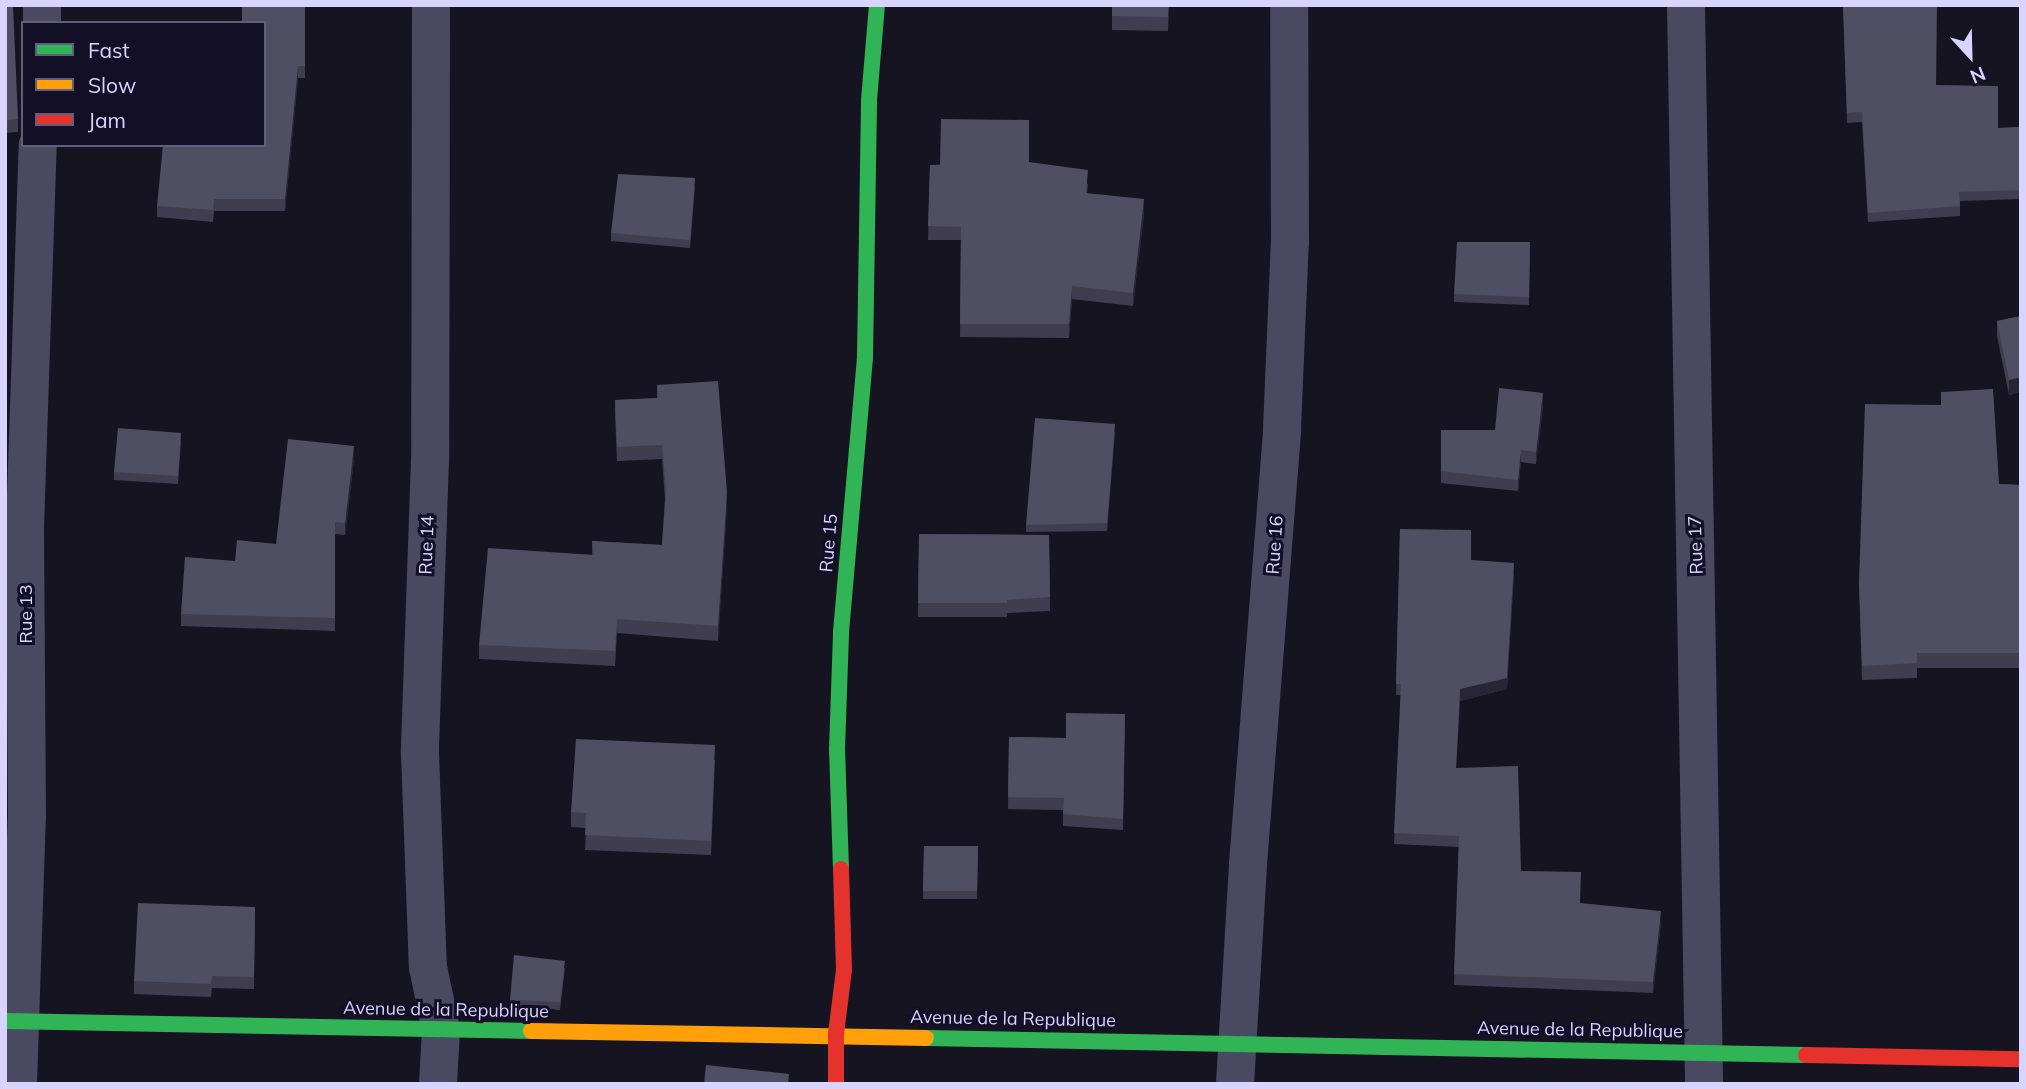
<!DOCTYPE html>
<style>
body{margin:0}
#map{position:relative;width:2026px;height:1089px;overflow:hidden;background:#161421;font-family:Mulish,sans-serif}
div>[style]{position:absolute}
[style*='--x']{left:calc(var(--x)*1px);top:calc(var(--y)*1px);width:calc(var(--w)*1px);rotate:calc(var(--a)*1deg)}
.street>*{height:38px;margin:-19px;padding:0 19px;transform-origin:19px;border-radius:19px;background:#4a4962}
.fast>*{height:16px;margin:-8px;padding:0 8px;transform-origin:8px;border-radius:8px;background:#30b455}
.slow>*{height:16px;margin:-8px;padding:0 8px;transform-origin:8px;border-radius:8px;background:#ff9f0a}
.jam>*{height:16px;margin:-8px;padding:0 8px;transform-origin:8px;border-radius:8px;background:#e5322d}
.wall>*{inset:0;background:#403d50}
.shaded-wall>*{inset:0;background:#282635}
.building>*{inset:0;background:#504e63}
span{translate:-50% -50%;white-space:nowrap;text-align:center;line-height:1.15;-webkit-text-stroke:6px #130f26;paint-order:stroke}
.street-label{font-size:18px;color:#d9d4ff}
.frame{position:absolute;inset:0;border:7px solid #d9d4ff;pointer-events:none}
.legend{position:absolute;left:21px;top:21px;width:245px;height:126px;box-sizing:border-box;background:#130f26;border:2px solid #625e7d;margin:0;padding:9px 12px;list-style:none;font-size:21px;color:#d9d4ff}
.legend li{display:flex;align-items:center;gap:14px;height:35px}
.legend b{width:35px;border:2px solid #625e7d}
.north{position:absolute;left:1935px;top:21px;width:70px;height:70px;-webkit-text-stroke:5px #130f26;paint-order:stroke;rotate:158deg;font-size:19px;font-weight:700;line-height:28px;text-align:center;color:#d9d4ff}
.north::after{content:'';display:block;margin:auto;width:24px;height:32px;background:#d9d4ff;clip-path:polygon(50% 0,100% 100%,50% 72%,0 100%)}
</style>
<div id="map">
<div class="street">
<div style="--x:42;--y:5;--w:18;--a:90"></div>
<div style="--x:431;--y:5;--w:455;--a:90.1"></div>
<div style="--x:430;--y:460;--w:293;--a:92"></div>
<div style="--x:420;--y:753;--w:214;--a:87.9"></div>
<div style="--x:428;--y:967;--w:64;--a:78.3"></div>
<div style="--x:441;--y:1030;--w:54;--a:93.2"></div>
<div style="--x:1686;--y:5;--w:1079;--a:89.04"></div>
<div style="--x:18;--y:1084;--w:266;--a:-88.1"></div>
<div style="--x:27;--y:818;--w:290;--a:-90.4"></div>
<div style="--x:25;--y:528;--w:383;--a:-88.1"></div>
<div style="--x:1235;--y:1084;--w:220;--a:-86.6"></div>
<div style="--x:1248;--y:864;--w:436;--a:-85.5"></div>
<div style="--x:1282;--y:429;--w:188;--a:-87.6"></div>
<div style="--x:1290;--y:241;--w:236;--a:-90.2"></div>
</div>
<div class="fast">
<div style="--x:841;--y:869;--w:120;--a:-91.9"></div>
<div style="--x:837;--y:749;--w:117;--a:-88"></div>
<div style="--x:841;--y:632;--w:275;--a:-85"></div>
<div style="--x:865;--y:358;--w:258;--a:-89.1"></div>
<div style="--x:869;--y:100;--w:95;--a:-85.2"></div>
<div style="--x:5;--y:1021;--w:526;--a:1.09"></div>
<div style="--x:926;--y:1038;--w:880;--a:1.11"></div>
</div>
<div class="slow">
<div style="--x:531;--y:1031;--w:395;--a:1"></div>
</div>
<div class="jam">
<div style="--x:1806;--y:1055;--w:215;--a:1.1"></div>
<div style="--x:836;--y:1084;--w:50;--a:-90"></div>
<div style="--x:836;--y:1034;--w:64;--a:-82.9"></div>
<div style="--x:844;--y:970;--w:101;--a:-91.7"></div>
</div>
<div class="wall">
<div style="clip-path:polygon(5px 5px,18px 119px,18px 132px,5px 133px)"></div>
<div style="clip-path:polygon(305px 5px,305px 78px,298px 78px,285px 211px,214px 211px,213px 222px,157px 217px,157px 206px,264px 145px)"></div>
<div style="clip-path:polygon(1112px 5px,1169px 5px,1168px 31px,1112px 30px)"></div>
<div style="clip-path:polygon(1843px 5px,1936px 85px,1998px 128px,2021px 127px,2021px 199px,1960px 201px,1960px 216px,1868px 222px,1862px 122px,1847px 123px)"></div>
<div style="clip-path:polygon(1029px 162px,1088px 184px,1087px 193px,1144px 213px,1133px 306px,1072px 299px,1069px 338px,960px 337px,961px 240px,928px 240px,930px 165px)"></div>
<div style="clip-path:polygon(695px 186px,690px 248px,611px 241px,611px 233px)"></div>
<div style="clip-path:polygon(1530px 242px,1529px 305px,1454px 302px,1454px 294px)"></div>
<div style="clip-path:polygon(2021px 316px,2021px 392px,2009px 395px,1997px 336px,1997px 321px)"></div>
<div style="clip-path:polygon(657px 385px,727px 507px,718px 641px,617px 633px,615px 666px,479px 659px,479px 645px,592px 555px,592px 541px,662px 545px,665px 499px,662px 459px,617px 461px,615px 414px,615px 400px,657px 398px)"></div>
<div style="clip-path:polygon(1941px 392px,1999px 484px,2021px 485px,2021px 668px,1917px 668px,1917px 678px,1862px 680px,1859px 582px,1941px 405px)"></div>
<div style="clip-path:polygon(1543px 405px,1536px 464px,1521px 462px,1518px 491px,1441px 483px,1441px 430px,1495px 430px)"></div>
<div style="clip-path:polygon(1115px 432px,1107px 531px,1026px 532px,1026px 525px)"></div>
<div style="clip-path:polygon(181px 441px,178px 484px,114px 480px,114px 472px)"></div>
<div style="clip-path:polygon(354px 459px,345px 535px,335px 534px,335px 631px,181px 626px,181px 614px,276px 544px)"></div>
<div style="clip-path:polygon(1400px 529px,1471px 560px,1514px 574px,1507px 689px,1460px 701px,1456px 768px,1521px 871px,1580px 903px,1661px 923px,1653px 993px,1454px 985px,1459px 847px,1394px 844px,1401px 695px,1396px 695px)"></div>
<div style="clip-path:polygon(919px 534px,1049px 535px,1050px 611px,1007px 613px,1007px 617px,918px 617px)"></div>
<div style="clip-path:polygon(1125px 714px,1123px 830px,1063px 826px,1063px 810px,1008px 809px,1009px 737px,1066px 738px)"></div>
<div style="clip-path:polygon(715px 760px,711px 855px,585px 850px,586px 828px,571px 827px,571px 812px)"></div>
<div style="clip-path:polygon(924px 846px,978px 846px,977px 899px,923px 899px)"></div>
<div style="clip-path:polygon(255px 907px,254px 989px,212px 988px,211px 997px,134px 994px,134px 981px)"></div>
<div style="clip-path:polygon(565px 968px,560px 1010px,510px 1008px,510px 1000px)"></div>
</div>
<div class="shaded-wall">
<div style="clip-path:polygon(298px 66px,298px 78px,285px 211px,285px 199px)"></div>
<div style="clip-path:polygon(1144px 199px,1144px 213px,1133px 306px,1133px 293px)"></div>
<div style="clip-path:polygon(1072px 286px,1072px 299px,1069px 338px,1069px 324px)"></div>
<div style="clip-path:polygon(2021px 377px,2021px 392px,2009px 395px,2009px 380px)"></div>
<div style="clip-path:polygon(1543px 393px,1543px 405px,1536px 464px,1536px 452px)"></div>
<div style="clip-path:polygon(354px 446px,354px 459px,345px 535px,345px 523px)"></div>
<div style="clip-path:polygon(1521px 450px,1521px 462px,1518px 491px,1518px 480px)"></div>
<div style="clip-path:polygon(727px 492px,727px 507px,718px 641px,718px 626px)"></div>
<div style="clip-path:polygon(1514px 563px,1507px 689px,1460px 701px,1456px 780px,1460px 689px)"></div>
<div style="clip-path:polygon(1661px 911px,1661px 923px,1653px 993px,1653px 982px)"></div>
</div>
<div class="building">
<div style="clip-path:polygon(5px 5px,13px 5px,18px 119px,5px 120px)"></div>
<div style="clip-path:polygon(242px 5px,305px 5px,305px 66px,298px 66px,285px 199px,214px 199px,213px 210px,157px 206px,163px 145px,264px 145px,264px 23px,242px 23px)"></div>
<div style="clip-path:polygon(1112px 5px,1168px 5px,1168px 17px,1112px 16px)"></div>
<div style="clip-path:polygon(1843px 5px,1937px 5px,1936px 85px,1998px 86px,1998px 128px,2021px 127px,2021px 190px,1959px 192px,1960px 206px,1868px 213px,1862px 112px,1847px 113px)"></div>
<div style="clip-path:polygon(941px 119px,1029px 120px,1029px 162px,1088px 170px,1086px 193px,1144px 199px,1133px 293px,1072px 286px,1069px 324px,960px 324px,961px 227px,928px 226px,930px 165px,940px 165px)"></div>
<div style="clip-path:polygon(618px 174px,695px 178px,690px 240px,611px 233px)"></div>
<div style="clip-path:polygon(1457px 242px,1530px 242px,1529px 297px,1454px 294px)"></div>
<div style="clip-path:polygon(2021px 316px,2021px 377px,2009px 380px,1997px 321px)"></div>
<div style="clip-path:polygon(718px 381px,727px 492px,718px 626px,617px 619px,615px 651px,479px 645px,488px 548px,594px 555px,592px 541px,662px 545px,666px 491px,662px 445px,617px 447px,615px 400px,658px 398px,657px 385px)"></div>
<div style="clip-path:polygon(1499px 388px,1543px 393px,1536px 452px,1521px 450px,1518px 480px,1441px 471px,1441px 430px,1495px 430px)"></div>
<div style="clip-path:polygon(1993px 389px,1999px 484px,2021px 485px,2021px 653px,1917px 653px,1917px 663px,1862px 666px,1859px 582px,1865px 404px,1941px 405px,1941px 392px)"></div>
<div style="clip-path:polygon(1035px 418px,1115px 424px,1107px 523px,1026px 525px)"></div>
<div style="clip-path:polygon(118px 428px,181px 433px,178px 476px,114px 472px)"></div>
<div style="clip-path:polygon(288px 439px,354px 446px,345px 523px,335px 522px,335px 618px,181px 614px,185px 557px,235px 561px,237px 540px,276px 544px)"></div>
<div style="clip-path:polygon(1400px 529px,1471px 530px,1471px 560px,1514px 563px,1507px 678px,1460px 689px,1456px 768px,1518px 766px,1521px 871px,1581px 872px,1580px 903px,1661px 911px,1653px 982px,1454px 974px,1459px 836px,1394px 833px,1401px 684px,1396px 684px)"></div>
<div style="clip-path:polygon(919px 534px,1049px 535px,1050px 597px,1007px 600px,1007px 603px,918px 603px)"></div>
<div style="clip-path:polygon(1066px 713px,1125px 714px,1123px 819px,1063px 814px,1064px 798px,1008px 797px,1009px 737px,1066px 738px)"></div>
<div style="clip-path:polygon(576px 739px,715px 745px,711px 841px,585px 835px,586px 813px,571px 812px)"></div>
<div style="clip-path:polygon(924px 846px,978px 846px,977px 891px,923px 891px)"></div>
<div style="clip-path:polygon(138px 903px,255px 907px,254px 977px,212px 976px,211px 984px,134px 981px)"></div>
<div style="clip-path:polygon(514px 955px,565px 961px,560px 1002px,510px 1000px)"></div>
<div style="clip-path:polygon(706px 1065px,789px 1074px,788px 1084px,704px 1084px)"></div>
</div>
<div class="street-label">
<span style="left:829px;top:543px;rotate:-85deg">Rue 15</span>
<span style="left:427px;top:545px;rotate:-88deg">Rue 14</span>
<span style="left:1275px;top:545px;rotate:-86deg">Rue 16</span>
<span style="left:1696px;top:545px;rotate:-92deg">Rue 17</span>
<span style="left:26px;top:614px;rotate:-90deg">Rue 13</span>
<span style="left:446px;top:1010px;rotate:1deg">Avenue de la Republique</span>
<span style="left:1013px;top:1019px;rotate:1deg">Avenue de la Republique</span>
<span style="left:1580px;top:1030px;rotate:1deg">Avenue de la Republique</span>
</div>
<div class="frame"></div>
<ul class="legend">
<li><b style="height:9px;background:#30b455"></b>Fast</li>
<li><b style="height:9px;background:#ff9f0a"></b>Slow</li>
<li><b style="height:9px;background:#e5322d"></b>Jam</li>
</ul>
<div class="north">N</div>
</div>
